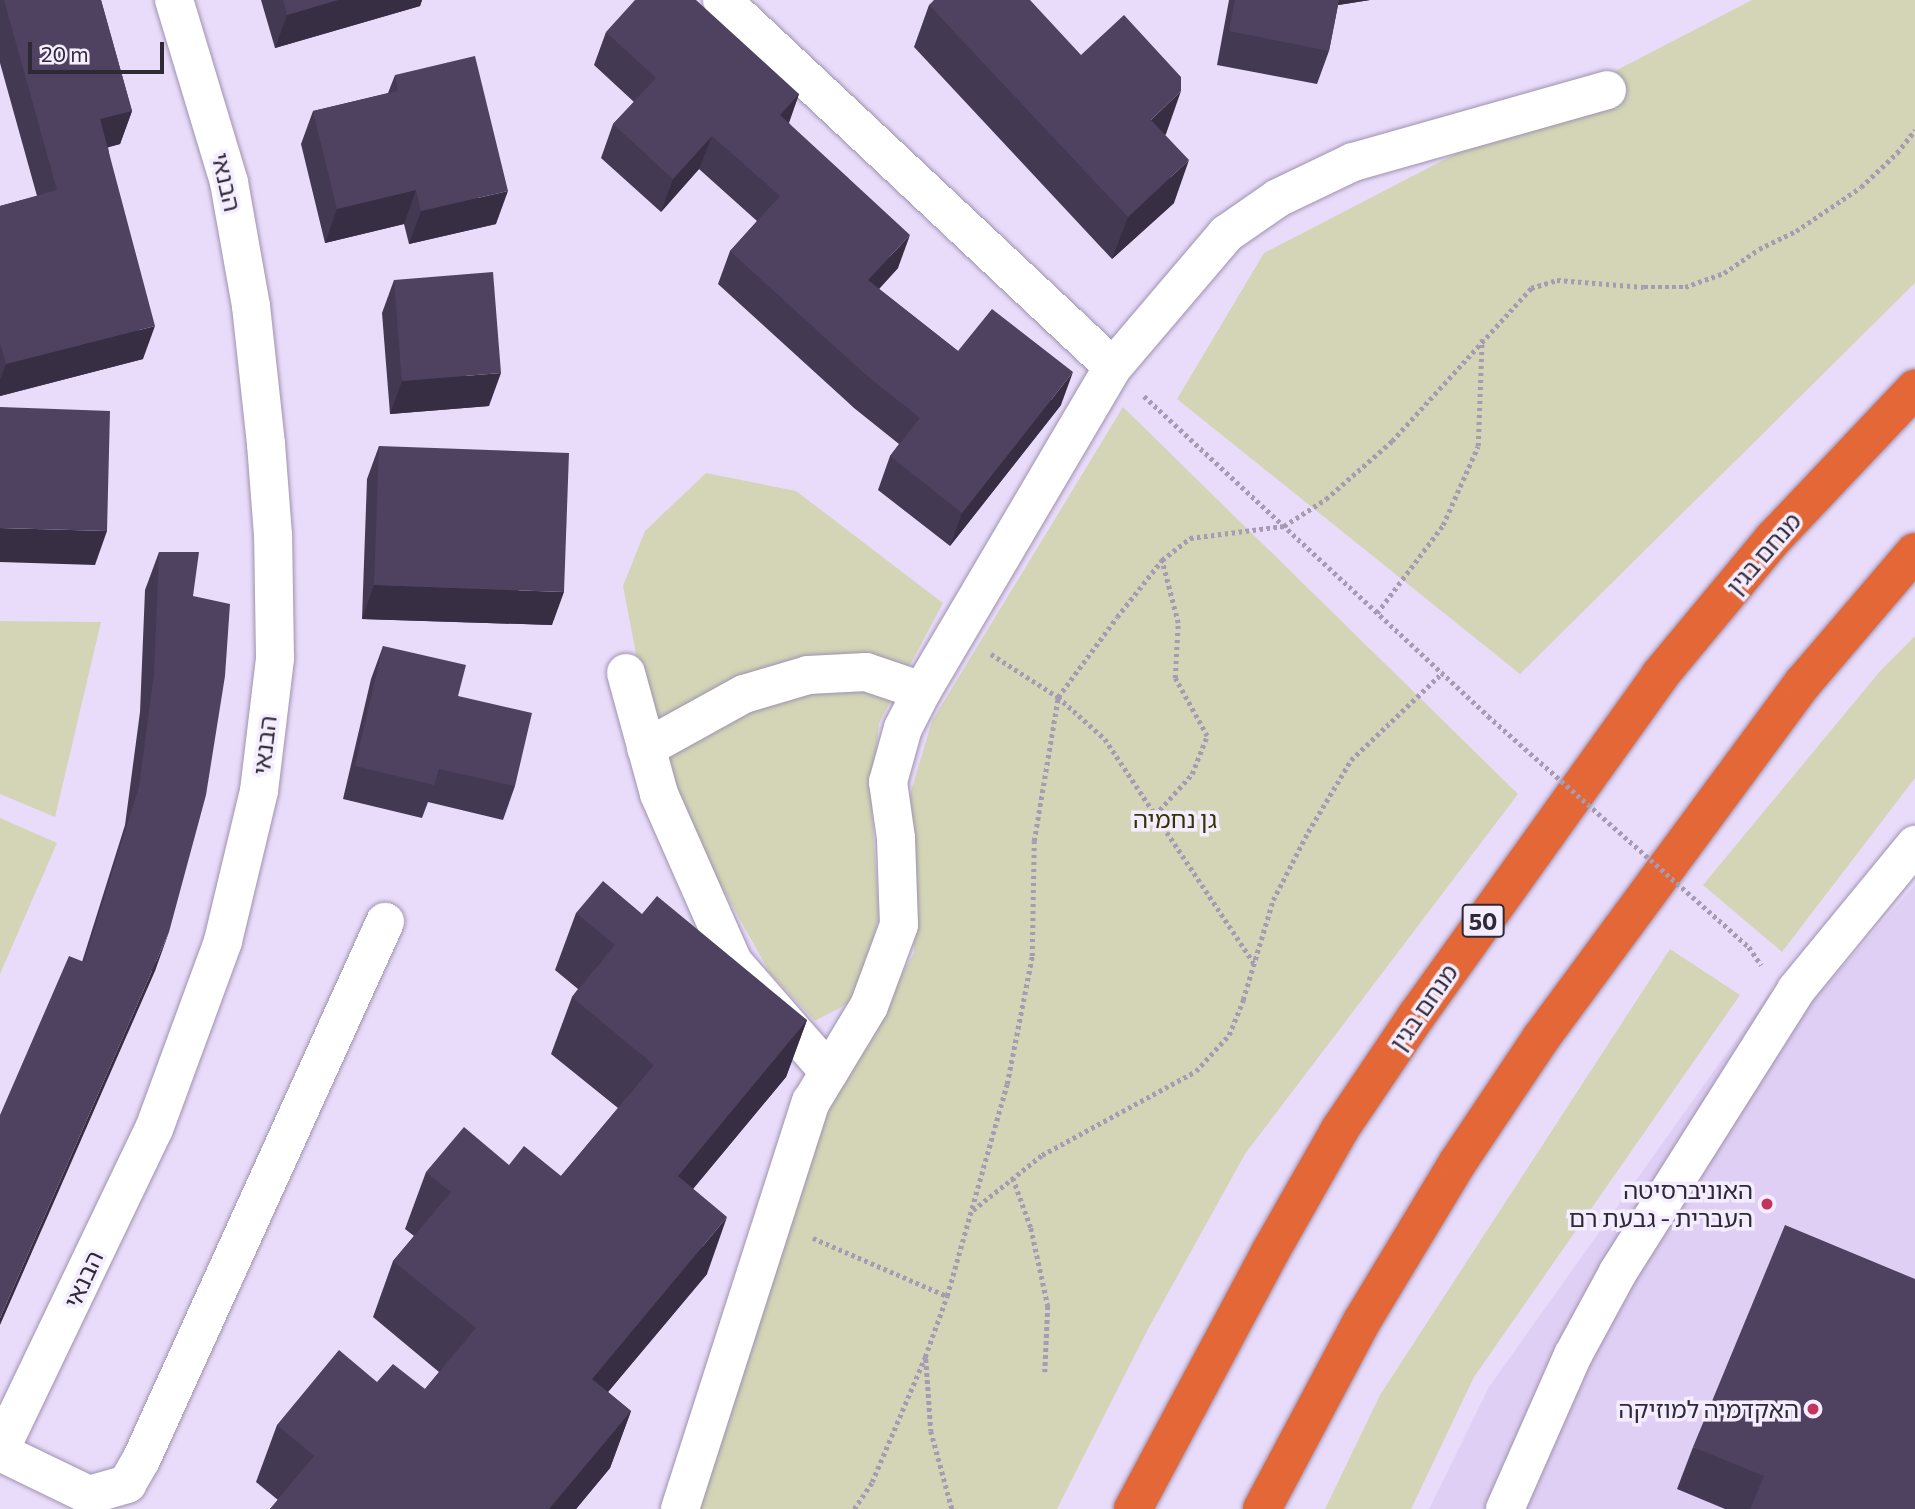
<!DOCTYPE html>
<meta charset="utf-8">
<style>
body{margin:0}
#map{position:relative;width:1915px;height:1509px;overflow:hidden;background:#e9dcfb;font-family:Commissioner,"Noto Sans Hebrew",sans-serif}
div>[style]{position:absolute}
[style*='--x']{left:calc(var(--x)*1px);top:calc(var(--y)*1px);width:calc(var(--w)*1px);rotate:calc(var(--a)*1deg)}
.built>*{inset:0;background:#dfcff4}
.green>*{inset:0;background:#d3d5b6}
.path>*{height:4.5px;margin-top:-2.25px;transform-origin:0;background:repeating-linear-gradient(90deg,#a59bb2 0 3.5px,transparent 0 7px)}
.roads{filter:drop-shadow(0 0 2px #9e92ae) drop-shadow(0 0 2px #9e92ae)}
.minor>*{height:38px;margin:-19px;padding:0 19px;transform-origin:19px;border-radius:19px;background:#fff}
.highway>*{height:38px;margin:-19px;padding:0 19px;transform-origin:19px;border-radius:19px;background:#e46837}
.path-bridge>*{height:4.5px;margin-top:-2.25px;transform-origin:0;background:repeating-linear-gradient(90deg,#a59bb2 0 3.5px,transparent 0 7px)}
.wall>*{inset:0;background:#443953}
.shaded-wall>*{inset:0;background:#372e44}
.building>*{inset:0;background:#4f4261}
.dots>*{width:19px;height:19px;translate:-50% -50%;box-sizing:border-box;border:4px solid #f4ecff;border-radius:50%}
span{translate:-50% -50%;white-space:nowrap;text-align:center;line-height:1.15;-webkit-text-stroke:7px #f4ecff;paint-order:stroke}
.shield-label span{padding:2px 5px;background:#f4ecff;border:2px solid;border-radius:5px;-webkit-text-stroke-width:0}
.shield-label{font-size:23px;color:#2e2934;font-weight:700}
.street-label{font-size:24px;color:#2e2934}
.park-label{font-size:24px;color:#333404}
.poi-label{font-size:24px;color:#2e2934}
.right{translate:-100% -50%;text-align:right}
.scale{position:absolute;left:28px;top:42px;width:136px;height:32px;box-sizing:border-box;border:4px solid #2e2934;border-top:0;padding-left:9px;font-size:21px;line-height:24px;white-space:nowrap;color:#2e2934;-webkit-text-stroke:5px #f4ecff;paint-order:stroke}
</style>
<div id="map">
<div class="built">
<div style="clip-path:polygon(1915px 885px,1915px 1509px,1429px 1509px,1489px 1387px,1770px 992px,1796px 1020px)"></div>
</div>
<div class="green">
<div style="clip-path:polygon(1752px 0,1915px 0,1915px 283px,1520px 674px,1177px 399px,1264px 253px)"></div>
<div style="clip-path:polygon(1123px 407px,1518px 794px,1245px 1154px,1147px 1331px,1057px 1509px,687px 1509px,824px 1114px,914px 953px,909px 862px,910px 795px,932px 721px)"></div>
<div style="clip-path:polygon(706px 473px,796px 491px,943px 603px,879px 723px,872px 813px,879px 917px,858px 998px,815px 1021px,770px 973px,670px 795px,646px 706px,623px 586px,645px 531px)"></div>
<div style="clip-path:polygon(0 621px,101px 622px,55px 817px,0 794px)"></div>
<div style="clip-path:polygon(1915px 636px,1915px 778px,1782px 952px,1703px 885px,1881px 670px)"></div>
<div style="clip-path:polygon(0 818px,57px 843px,0 974px)"></div>
<div style="clip-path:polygon(1670px 949px,1740px 995px,1474px 1377px,1411px 1509px,1325px 1509px,1380px 1395px)"></div>
</div>
<div class="path">
<div style="--x:1144;--y:396;--w:470;--a:42.9"></div>
<div style="--x:1377;--y:613;--w:110;--a:-53.1"></div>
<div style="--x:1443;--y:525;--w:86;--a:-66.1"></div>
<div style="--x:1478;--y:446;--w:107;--a:-87.9"></div>
<div style="--x:991;--y:654;--w:80;--a:32.7"></div>
<div style="--x:1058;--y:697;--w:63;--a:41.8"></div>
<div style="--x:1105;--y:739;--w:269;--a:56.4"></div>
<div style="--x:1155;--y:815;--w:55;--a:-47.9"></div>
<div style="--x:1192;--y:774;--w:41;--a:-68.5"></div>
<div style="--x:1207;--y:736;--w:66;--a:-118.9"></div>
<div style="--x:1175;--y:678;--w:55;--a:-86.9"></div>
<div style="--x:1178;--y:623;--w:64;--a:-104.5"></div>
<div style="--x:1734;--y:934;--w:20;--a:41"></div>
<div style="--x:1749;--y:947;--w:22;--a:56"></div>
<div style="--x:1013;--y:1178;--w:53;--a:70.2"></div>
<div style="--x:1031;--y:1228;--w:80;--a:77.7"></div>
<div style="--x:1048;--y:1306;--w:66;--a:92.6"></div>
<div style="--x:973;--y:1210;--w:88;--a:-38.6"></div>
<div style="--x:1042;--y:1155;--w:175;--a:-28.6"></div>
<div style="--x:1196;--y:1071;--w:49;--a:-47.5"></div>
<div style="--x:1229;--y:1035;--w:38;--a:-68"></div>
<div style="--x:1243;--y:1000;--w:104;--a:-73.3"></div>
<div style="--x:1273;--y:900;--w:76;--a:-62.8"></div>
<div style="--x:1308;--y:832;--w:84;--a:-59.2"></div>
<div style="--x:1351;--y:760;--w:126;--a:-43.7"></div>
<div style="--x:813;--y:1238;--w:146;--a:23.4"></div>
<div style="--x:926;--y:1359;--w:72;--a:86"></div>
<div style="--x:931;--y:1431;--w:81;--a:74.9"></div>
<div style="--x:854;--y:1509;--w:32;--a:-56"></div>
<div style="--x:872;--y:1482;--w:136;--a:-67"></div>
<div style="--x:925;--y:1357;--w:65;--a:-70.2"></div>
<div style="--x:947;--y:1296;--w:220;--a:-74.2"></div>
<div style="--x:1007;--y:1084;--w:130;--a:-78.9"></div>
<div style="--x:1032;--y:956;--w:115;--a:-89"></div>
<div style="--x:1034;--y:841;--w:146;--a:-80.5"></div>
<div style="--x:1058;--y:697;--w:99;--a:-53.6"></div>
<div style="--x:1117;--y:617;--w:73;--a:-51.7"></div>
<div style="--x:1162;--y:560;--w:36;--a:-38"></div>
<div style="--x:1190;--y:538;--w:95;--a:-7.3"></div>
<div style="--x:1284;--y:526;--w:50;--a:-32.7"></div>
<div style="--x:1326;--y:499;--w:88;--a:-41.3"></div>
<div style="--x:1392;--y:441;--w:207;--a:-47.7"></div>
<div style="--x:1531;--y:288;--w:27;--a:-17"></div>
<div style="--x:1557;--y:280;--w:87;--a:4.6"></div>
<div style="--x:1644;--y:287;--w:41;--a:0"></div>
<div style="--x:1685;--y:287;--w:41;--a:-19.7"></div>
<div style="--x:1724;--y:273;--w:42;--a:-34.4"></div>
<div style="--x:1759;--y:249;--w:41;--a:-25.9"></div>
<div style="--x:1796;--y:231;--w:78;--a:-34.1"></div>
<div style="--x:1861;--y:187;--w:50;--a:-43.4"></div>
<div style="--x:1897;--y:153;--w:29;--a:-52"></div>
</div>
<div class="roads">
<div class="minor">
<div style="--x:722;--y:0;--w:536;--a:43.19"></div>
<div style="--x:626;--y:673;--w:125;--a:74.7"></div>
<div style="--x:659;--y:794;--w:184;--a:66.2"></div>
<div style="--x:733;--y:962;--w:146;--a:48.9"></div>
<div style="--x:646;--y:748;--w:112;--a:-28.9"></div>
<div style="--x:744;--y:694;--w:67;--a:-16.5"></div>
<div style="--x:808;--y:675;--w:58;--a:-3"></div>
<div style="--x:866;--y:672;--w:59;--a:18.7"></div>
<div style="--x:0;--y:1450;--w:356;--a:-64.4"></div>
<div style="--x:154;--y:1129;--w:200;--a:-69.8"></div>
<div style="--x:223;--y:941;--w:154;--a:-76.5"></div>
<div style="--x:259;--y:791;--w:134;--a:-83.1"></div>
<div style="--x:275;--y:658;--w:123;--a:-90.9"></div>
<div style="--x:273;--y:535;--w:91;--a:-94.4"></div>
<div style="--x:266;--y:444;--w:139;--a:-96.2"></div>
<div style="--x:251;--y:306;--w:126;--a:-100.1"></div>
<div style="--x:229;--y:182;--w:190;--a:-106.8"></div>
<div style="--x:0;--y:1452;--w:99;--a:25.8"></div>
<div style="--x:89;--y:1495;--w:40;--a:-16"></div>
<div style="--x:127;--y:1484;--w:28;--a:-60"></div>
<div style="--x:141;--y:1460;--w:591;--a:-65.6"></div>
<div style="--x:680;--y:1509;--w:428;--a:-72.2"></div>
<div style="--x:811;--y:1102;--w:112;--a:-58.9"></div>
<div style="--x:869;--y:1006;--w:86;--a:-69.7"></div>
<div style="--x:899;--y:925;--w:87;--a:-92"></div>
<div style="--x:896;--y:838;--w:57;--a:-98.1"></div>
<div style="--x:888;--y:782;--w:56;--a:-74.5"></div>
<div style="--x:903;--y:728;--w:42;--a:-62.8"></div>
<div style="--x:922;--y:691;--w:376;--a:-59.5"></div>
<div style="--x:1113;--y:367;--w:175;--a:-49.6"></div>
<div style="--x:1226;--y:234;--w:63;--a:-34.7"></div>
<div style="--x:1278;--y:198;--w:83;--a:-25.6"></div>
<div style="--x:1353;--y:162;--w:264;--a:-15.8"></div>
<div style="--x:1505;--y:1509;--w:168;--a:-66.2"></div>
<div style="--x:1573;--y:1355;--w:94;--a:-61.5"></div>
<div style="--x:1618;--y:1272;--w:333;--a:-57.7"></div>
<div style="--x:1796;--y:990;--w:188;--a:-50.6"></div>
</div>
<div class="highway">
<div style="--x:1133;--y:1509;--w:289;--a:-61.9"></div>
<div style="--x:1269;--y:1254;--w:144;--a:-60.4"></div>
<div style="--x:1340;--y:1129;--w:138;--a:-56"></div>
<div style="--x:1417;--y:1015;--w:418;--a:-54.4"></div>
<div style="--x:1660;--y:675;--w:177;--a:-50.3"></div>
<div style="--x:1773;--y:539;--w:207;--a:-46.6"></div>
<div style="--x:1262;--y:1509;--w:213;--a:-62"></div>
<div style="--x:1362;--y:1321;--w:186;--a:-58.9"></div>
<div style="--x:1458;--y:1162;--w:149;--a:-56.2"></div>
<div style="--x:1541;--y:1038;--w:441;--a:-53.6"></div>
<div style="--x:1803;--y:683;--w:172;--a:-49.5"></div>
</div>
</div>
<div class="path-bridge">
<div style="--x:1488;--y:716;--w:329;--a:41.5"></div>
</div>
<div class="wall">
<div style="clip-path:polygon(0 0,101px 0,132px 111px,120px 144px,108px 147px,143px 359px,0 396px,0 206px,37px 196px,0 63px)"></div>
<div style="clip-path:polygon(261px 0,422px 0,420px 6px,275px 48px)"></div>
<div style="clip-path:polygon(1229px 0,1370px 0,1338px 5px,1329px 51px,1317px 84px,1217px 65px)"></div>
<div style="clip-path:polygon(929px 5px,1166px 134px,1165px 135px,1174px 203px,1112px 259px,914px 47px)"></div>
<div style="clip-path:polygon(606px 32px,799px 94px,789px 123px,898px 268px,879px 289px,958px 351px,1061px 405px,950px 546px,878px 490px,890px 456px,899px 444px,854px 408px,718px 284px,730px 251px,757px 221px,699px 169px,661px 212px,601px 158px,613px 124px,634px 102px,594px 65px)"></div>
<div style="clip-path:polygon(395px 75px,496px 224px,409px 244px,404px 224px,325px 243px,301px 144px,313px 111px,388px 93px)"></div>
<div style="clip-path:polygon(394px 280px,489px 406px,390px 414px,382px 313px)"></div>
<div style="clip-path:polygon(379px 446px,552px 625px,362px 619px,367px 479px)"></div>
<div style="clip-path:polygon(159px 552px,193px 596px,155px 971px,82px 962px,125px 825px,140px 712px,145px 590px)"></div>
<div style="clip-path:polygon(383px 646px,458px 696px,515px 786px,503px 820px,428px 802px,422px 818px,343px 799px,371px 679px)"></div>
<div style="clip-path:polygon(576px 913px,642px 914px,807px 1020px,786px 1077px,693px 1189px,707px 1274px,608px 1392px,631px 1411px,610px 1468px,576px 1509px,270px 1509px,278px 1500px,256px 1482px,277px 1425px,377px 1382px,425px 1389px,439px 1372px,373px 1317px,393px 1261px,414px 1236px,405px 1229px,426px 1172px,509px 1165px,561px 1176px,618px 1108px,551px 1054px,572px 997px,578px 989px,555px 970px)"></div>
<div style="clip-path:polygon(1693px 1447px,1915px 1509px,1725px 1509px,1677px 1489px)"></div>
</div>
<div class="shaded-wall">
<div style="clip-path:polygon(338px 0,422px 0,420px 6px,275px 48px,287px 15px)"></div>
<div style="clip-path:polygon(1334px 0,1370px 0,1332px 6px)"></div>
<div style="clip-path:polygon(1181px 91px,1166px 134px,1135px 162px,1151px 120px)"></div>
<div style="clip-path:polygon(799px 94px,787px 127px,780px 115px)"></div>
<div style="clip-path:polygon(132px 111px,120px 144px,88px 153px,100px 119px)"></div>
<div style="clip-path:polygon(712px 136px,699px 169px,661px 212px,673px 179px)"></div>
<div style="clip-path:polygon(1189px 160px,1174px 203px,1112px 259px,1128px 217px)"></div>
<div style="clip-path:polygon(416px 190px,404px 224px,325px 243px,337px 209px)"></div>
<div style="clip-path:polygon(508px 191px,496px 224px,409px 244px,421px 211px)"></div>
<div style="clip-path:polygon(910px 235px,898px 268px,856px 314px,868px 280px)"></div>
<div style="clip-path:polygon(155px 326px,143px 359px,0 396px,0 380px,6px 364px)"></div>
<div style="clip-path:polygon(1073px 372px,1061px 405px,950px 546px,962px 513px)"></div>
<div style="clip-path:polygon(501px 373px,489px 406px,390px 414px,402px 381px)"></div>
<div style="clip-path:polygon(0 528px,107px 531px,95px 565px,0 562px)"></div>
<div style="clip-path:polygon(374px 585px,564px 592px,552px 625px,362px 619px)"></div>
<div style="clip-path:polygon(169px 932px,155px 971px,0 1325px,0 1318px)"></div>
<div style="clip-path:polygon(807px 1020px,786px 1077px,657px 1232px,678px 1176px)"></div>
<div style="clip-path:polygon(727px 1217px,707px 1274px,571px 1436px,592px 1379px)"></div>
<div style="clip-path:polygon(631px 1411px,610px 1468px,576px 1509px,549px 1509px)"></div>
</div>
<div class="building">
<div style="clip-path:polygon(4px 0,101px 0,132px 111px,100px 119px,155px 326px,6px 364px,0 343px,0 206px,57px 190px)"></div>
<div style="clip-path:polygon(283px 0,338px 0,287px 15px)"></div>
<div style="clip-path:polygon(635px 0,696px 0,799px 94px,780px 115px,910px 235px,868px 280px,958px 351px,992px 309px,1073px 372px,962px 513px,890px 456px,920px 418px,866px 375px,730px 251px,780px 196px,712px 136px,673px 179px,613px 124px,656px 78px,606px 32px)"></div>
<div style="clip-path:polygon(934px 0,1030px 0,1081px 55px,1124px 15px,1181px 77px,1181px 91px,1151px 120px,1189px 160px,1128px 217px,929px 5px)"></div>
<div style="clip-path:polygon(1235px 0,1339px 0,1329px 51px,1229px 31px)"></div>
<div style="clip-path:polygon(475px 56px,508px 191px,421px 211px,416px 190px,337px 209px,313px 111px,398px 91px,395px 75px)"></div>
<div style="clip-path:polygon(493px 272px,501px 373px,402px 381px,394px 280px)"></div>
<div style="clip-path:polygon(0 407px,110px 411px,107px 531px,0 528px)"></div>
<div style="clip-path:polygon(379px 446px,569px 453px,564px 592px,374px 585px)"></div>
<div style="clip-path:polygon(159px 552px,199px 552px,193px 596px,230px 604px,225px 676px,206px 795px,169px 932px,0 1318px,0 1115px,69px 956px,84px 962px,139px 787px,154px 674px)"></div>
<div style="clip-path:polygon(383px 646px,466px 665px,458px 696px,532px 713px,515px 786px,439px 769px,434px 785px,355px 766px)"></div>
<div style="clip-path:polygon(603px 881px,642px 914px,657px 896px,807px 1020px,678px 1176px,727px 1217px,592px 1379px,631px 1411px,549px 1509px,270px 1509px,314px 1456px,277px 1425px,339px 1350px,377px 1382px,393px 1364px,425px 1389px,476px 1328px,393px 1261px,451px 1192px,426px 1172px,464px 1127px,509px 1165px,524px 1146px,561px 1176px,654px 1065px,572px 997px,615px 945px,576px 913px)"></div>
<div style="clip-path:polygon(1785px 1225px,1915px 1279px,1915px 1509px,1750px 1509px,1764px 1476px,1693px 1447px)"></div>
</div>
<div class="dots">
<div style="left:1767px;top:1204px;background:#c4355d"></div>
<div style="left:1813px;top:1409px;background:#c4355d"></div>
</div>
<div class="shield-label">
<span style="left:1483px;top:921px">50</span>
</div>
<div class="street-label">
<span style="left:227px;top:182px;rotate:77deg">הבנאי</span>
<span style="left:1763px;top:553px;rotate:-49deg">מנחם בגין</span>
<span style="left:264px;top:745px;rotate:-83deg">הבנאי</span>
<span style="left:1423px;top:1007px;rotate:-55deg">מנחם בגין</span>
<span style="left:83px;top:1279px;rotate:-65deg">הבנאי</span>
</div>
<div class="park-label">
<span style="left:1175px;top:819px">גן נחמיה</span>
</div>
<div class="poi-label">
<span class="right" style="left:1753px;top:1204px">האוניברסיטה<br>העברית - גבעת רם</span>
<span class="right" style="left:1799px;top:1409px">האקדמיה למוזיקה</span>
</div>
<div class="scale">20 m</div>
</div>
